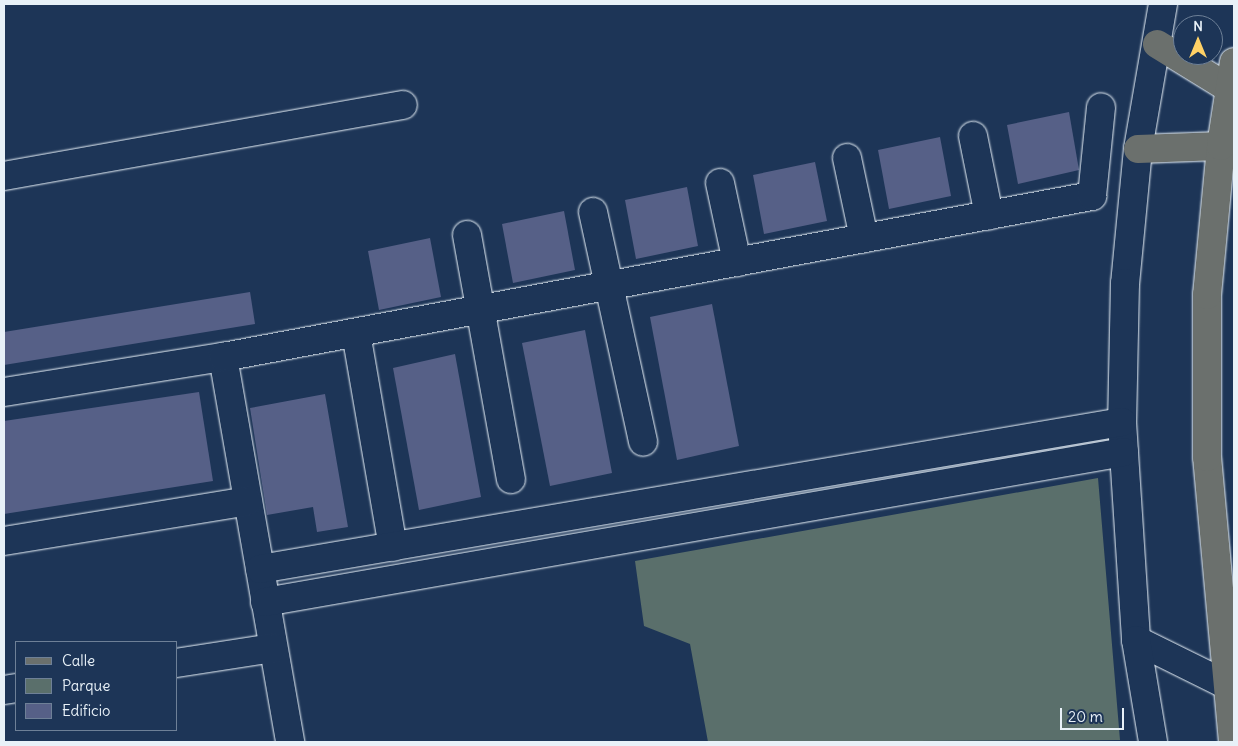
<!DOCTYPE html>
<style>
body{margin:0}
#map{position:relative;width:1238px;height:746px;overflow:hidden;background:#1d3557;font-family:Delius,sans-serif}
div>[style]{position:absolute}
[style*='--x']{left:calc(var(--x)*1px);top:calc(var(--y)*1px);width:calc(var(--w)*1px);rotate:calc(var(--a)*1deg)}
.green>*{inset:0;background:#5a6f6b}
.building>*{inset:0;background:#566087}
.roads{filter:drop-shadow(0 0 1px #e8f1f8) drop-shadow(0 0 1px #e8f1f8)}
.minor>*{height:28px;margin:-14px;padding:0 14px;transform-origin:14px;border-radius:14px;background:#1d3557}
.major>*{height:28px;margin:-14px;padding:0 14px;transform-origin:14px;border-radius:14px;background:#6b706d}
span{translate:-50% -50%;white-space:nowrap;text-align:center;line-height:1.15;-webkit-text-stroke:4px #1d3557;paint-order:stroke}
.frame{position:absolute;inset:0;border:5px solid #e8f1f8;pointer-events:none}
.legend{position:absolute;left:15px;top:641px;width:162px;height:90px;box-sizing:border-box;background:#1d3557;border:1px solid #6e8097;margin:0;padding:6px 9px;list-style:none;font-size:15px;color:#e8f1f8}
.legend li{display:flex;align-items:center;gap:10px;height:25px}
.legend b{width:25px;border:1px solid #6e8097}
.north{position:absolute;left:1173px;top:15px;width:50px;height:50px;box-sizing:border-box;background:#1d3557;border:1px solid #6e8097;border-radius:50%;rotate:0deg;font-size:14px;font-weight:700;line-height:20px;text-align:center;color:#e8f1f8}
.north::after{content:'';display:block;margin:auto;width:18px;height:22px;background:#ffd166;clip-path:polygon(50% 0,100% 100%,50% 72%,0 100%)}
.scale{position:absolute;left:1060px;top:708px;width:64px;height:22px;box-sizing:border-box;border:2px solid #e8f1f8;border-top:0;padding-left:6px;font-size:15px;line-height:18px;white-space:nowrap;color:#e8f1f8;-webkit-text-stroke:4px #1d3557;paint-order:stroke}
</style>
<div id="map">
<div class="green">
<div style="clip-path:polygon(1098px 478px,1120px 740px,708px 742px,690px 644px,644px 626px,635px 561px)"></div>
</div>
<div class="building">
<div style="clip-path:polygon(1069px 112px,1079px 170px,1018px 184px,1007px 125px)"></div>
<div style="clip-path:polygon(940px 137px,951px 196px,889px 209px,878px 150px)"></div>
<div style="clip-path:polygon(815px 162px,827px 221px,764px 234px,753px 175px)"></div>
<div style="clip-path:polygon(687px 187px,698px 246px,636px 259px,625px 200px)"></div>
<div style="clip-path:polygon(564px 211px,575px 270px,513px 283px,502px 224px)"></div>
<div style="clip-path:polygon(430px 238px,441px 297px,379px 310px,368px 251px)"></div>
<div style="clip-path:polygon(250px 292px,255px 324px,4px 365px,4px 332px)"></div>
<div style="clip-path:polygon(712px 304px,739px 446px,677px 460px,650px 317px)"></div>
<div style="clip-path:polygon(585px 330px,612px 473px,550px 486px,522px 343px)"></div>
<div style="clip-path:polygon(455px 354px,481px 497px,419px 510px,393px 368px)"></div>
<div style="clip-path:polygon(199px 392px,213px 481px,4px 514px,4px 421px)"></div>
<div style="clip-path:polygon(325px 394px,348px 527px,317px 532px,313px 507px,267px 515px,250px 408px)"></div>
</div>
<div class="roads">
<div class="minor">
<div style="--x:1163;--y:4;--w:147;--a:99.8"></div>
<div style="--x:1138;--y:149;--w:135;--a:95.5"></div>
<div style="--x:1125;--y:283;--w:139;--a:91.2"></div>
<div style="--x:1122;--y:422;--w:218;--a:86.3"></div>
<div style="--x:1136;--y:640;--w:99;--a:26.3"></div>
<div style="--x:973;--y:136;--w:81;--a:78.6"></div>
<div style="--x:847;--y:158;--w:82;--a:78"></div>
<div style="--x:4;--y:176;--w:405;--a:-10.1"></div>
<div style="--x:720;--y:183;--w:81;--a:77.9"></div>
<div style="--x:593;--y:212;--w:235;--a:77.7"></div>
<div style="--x:467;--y:235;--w:248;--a:79.8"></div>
<div style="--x:356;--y:333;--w:217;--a:80.2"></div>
<div style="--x:223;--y:357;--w:391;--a:80.1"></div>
<div style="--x:4;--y:392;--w:222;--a:-9.1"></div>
<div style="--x:223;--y:357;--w:884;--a:-10.5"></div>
<div style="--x:1092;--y:196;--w:89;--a:-84.2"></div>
<div style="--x:4;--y:541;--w:247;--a:-9.3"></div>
<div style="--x:260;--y:569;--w:874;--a:-9.68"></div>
<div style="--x:265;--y:602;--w:872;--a:-9.91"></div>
<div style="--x:1136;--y:640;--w:103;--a:80.5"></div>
<div style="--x:176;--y:663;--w:98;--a:-8.8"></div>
<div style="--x:4;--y:690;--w:12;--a:-9"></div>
</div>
<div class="major">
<div style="--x:1157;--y:44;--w:86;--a:31.7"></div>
<div style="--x:1138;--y:149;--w:83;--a:-2.1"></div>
<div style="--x:1233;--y:742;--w:286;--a:-95.2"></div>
<div style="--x:1207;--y:457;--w:162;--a:-90"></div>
<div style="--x:1207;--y:295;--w:150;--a:-84.6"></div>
<div style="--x:1221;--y:146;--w:85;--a:-81.2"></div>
</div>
</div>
<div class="frame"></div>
<ul class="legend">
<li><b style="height:6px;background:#6b706d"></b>Calle</li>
<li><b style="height:14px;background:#5a6f6b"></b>Parque</li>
<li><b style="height:14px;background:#566087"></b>Edificio</li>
</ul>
<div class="north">N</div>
<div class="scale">20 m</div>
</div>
